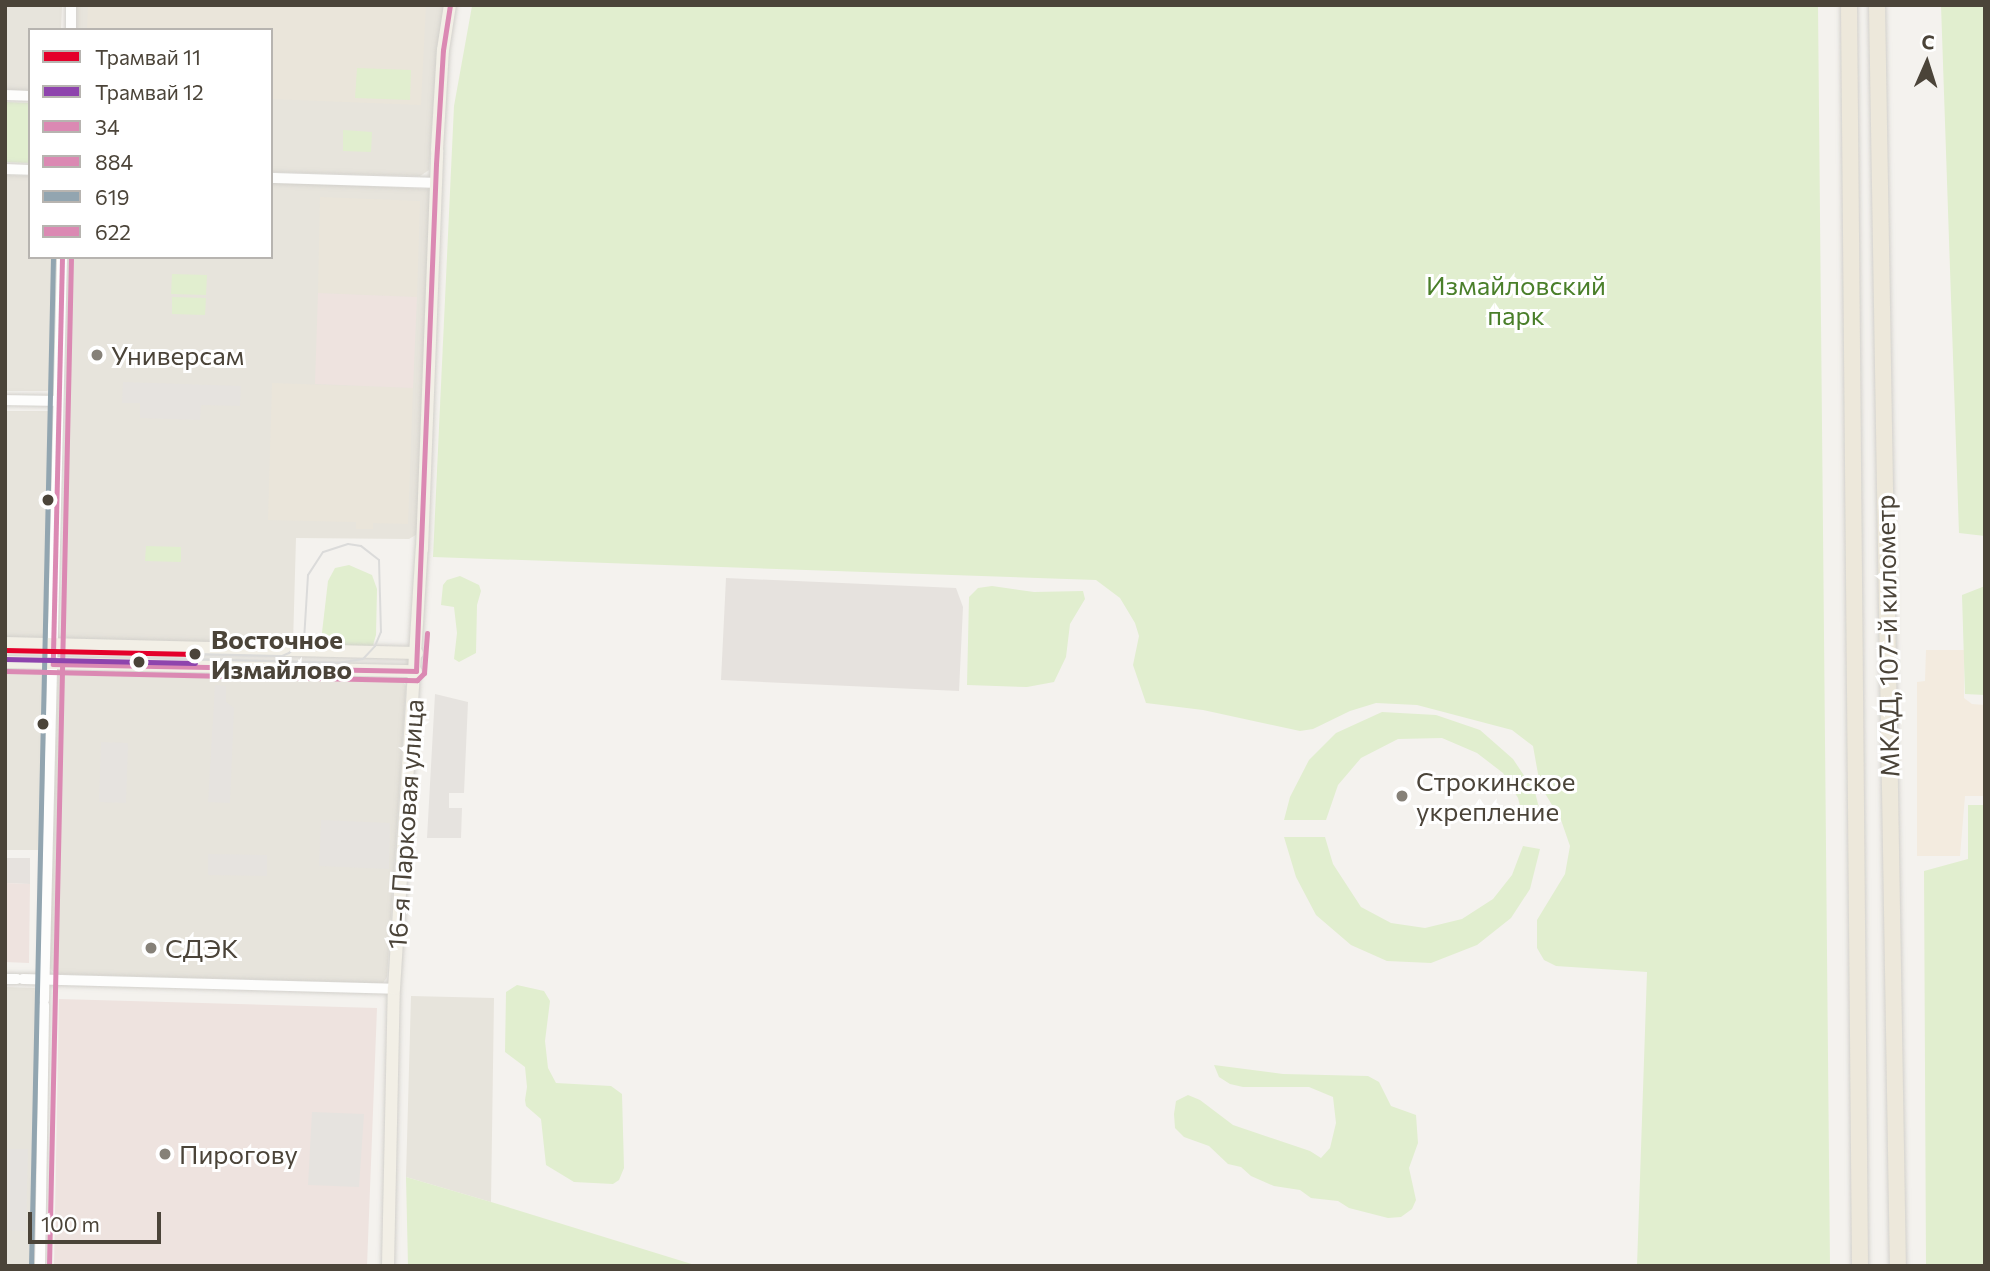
<!DOCTYPE html>
<meta charset="utf-8">
<style>
body{margin:0}
#map{position:relative;width:1990px;height:1271px;overflow:hidden;background:#f4f2ee;font-family:Commissioner,sans-serif}
div>[style]{position:absolute}
[style*='--x']{left:calc(var(--x)*1px);top:calc(var(--y)*1px);width:calc(var(--w)*1px);rotate:calc(var(--a)*1deg)}
.residential>*{inset:0;background:#e7e4dc}
.commercial>*{inset:0;background:#f3ebdf}
.industrial>*{inset:0;background:#e6e2de}
.education>*{inset:0;background:#eae5da}
.medical>*{inset:0;background:#eee3df}
.green>*{inset:0;background:#e1eecf}
.parking>*{inset:0;background:#e6e3df}
.roads{filter:drop-shadow(0 0 2px #d2d0cb) drop-shadow(0 0 2px #d2d0cb)}
.minor>*{height:10px;margin:-5px;padding:0 5px;transform-origin:5px;border-radius:5px;background:#fdfdfc}
.major>*{height:12px;margin:-6px;padding:0 6px;transform-origin:6px;border-radius:6px;background:#f2efe6}
.highway>*{height:16px;margin:-8px;padding:0 8px;transform-origin:8px;border-radius:8px;background:#ede8db}
.tram>*{height:2px;margin:-1px;padding:0 1px;transform-origin:1px;border-radius:1px;background:#dbdbda}
.bus-1>*{height:5px;margin:-2.5px;padding:0 2.5px;transform-origin:2.5px;border-radius:2.5px;background:#db89b3}
.bus-2>*{height:5px;margin:-2.5px;padding:0 2.5px;transform-origin:2.5px;border-radius:2.5px;background:#db89b3}
.bus-3>*{height:5px;margin:-2.5px;padding:0 2.5px;transform-origin:2.5px;border-radius:2.5px;background:#92a5b0}
.bus-4>*{height:5px;margin:-2.5px;padding:0 2.5px;transform-origin:2.5px;border-radius:2.5px;background:#db89b3}
.tram-1>*{height:5px;margin:-2.5px;padding:0 2.5px;transform-origin:2.5px;border-radius:2.5px;background:#e4002b}
.tram-2>*{height:5px;margin:-2.5px;padding:0 2.5px;transform-origin:2.5px;border-radius:2.5px;background:#8e44ad}
.dots>*{width:19px;height:19px;translate:-50% -50%;box-sizing:border-box;border:4px solid #fff;border-radius:50%}
span{translate:-50% -50%;white-space:nowrap;text-align:center;line-height:1.15;-webkit-text-stroke:6px #fff;paint-order:stroke}
.park-label{font-size:26px;color:#4a7f2a}
.poi-label{font-size:26px;color:#4b4439}
.left{translate:0 -50%;text-align:left}
.street-label{font-size:26px;color:#4b4439}
.stop-label{font-size:26px;color:#4b4439;font-weight:700}
.frame{position:absolute;inset:0;border:7px solid #4b4439;pointer-events:none}
.legend{position:absolute;left:28px;top:28px;width:245px;height:231px;box-sizing:border-box;background:#fff;border:2px solid #b7b4b0;margin:0;padding:9px 12px;list-style:none;font-size:21px;color:#4b4439}
.legend li{display:flex;align-items:center;gap:14px;height:35px}
.legend b{width:35px;border:2px solid #b7b4b0}
.north{position:absolute;left:1892px;top:28px;width:70px;height:70px;-webkit-text-stroke:5px #fff;paint-order:stroke;rotate:3deg;font-size:19px;font-weight:700;line-height:28px;text-align:center;color:#4b4439}
.north::after{content:'';display:block;margin:auto;width:24px;height:32px;background:#4b4439;clip-path:polygon(50% 0,100% 100%,50% 72%,0 100%)}
.scale{position:absolute;left:28px;top:1212px;width:133px;height:32px;box-sizing:border-box;border:4px solid #4b4439;border-top:0;padding-left:9px;font-size:21px;line-height:24px;white-space:nowrap;color:#4b4439;-webkit-text-stroke:5px #fff;paint-order:stroke}
</style>
<div id="map">
<div class="residential">
<div style="clip-path:polygon(5px 5px,62px 5px,61px 30px,30px 30px,30px 91px,5px 90px)"></div>
<div style="clip-path:polygon(76px 5px,444px 5px,437px 49px,429px 170px,420px 176px,271px 172px,271px 30px,76px 30px)"></div>
<div style="clip-path:polygon(5px 175px,30px 176px,30px 257px,55px 257px,51px 388px,47px 391px,5px 391px)"></div>
<div style="clip-path:polygon(271px 182px,430px 189px,419px 533px,409px 539px,296px 538px,293px 644px,69px 640px,61px 632px,68px 257px,271px 257px)"></div>
<div style="clip-path:polygon(5px 411px,49px 411px,50px 414px,49px 631px,47px 637px,42px 640px,5px 639px)"></div>
<div style="clip-path:polygon(5px 671px,39px 672px,44px 677px,40px 850px,5px 850px)"></div>
<div style="clip-path:polygon(61px 672px,403px 682px,406px 686px,387px 977px,383px 983px,55px 974px,50px 968px,58px 676px)"></div>
<div style="clip-path:polygon(5px 987px,36px 988px,32px 1266px,5px 1266px)"></div>
<div style="clip-path:polygon(411px 996px,494px 998px,491px 1202px,406px 1177px)"></div>
</div>
<div class="commercial">
<div style="clip-path:polygon(1926px 650px,1964px 650px,1964px 698px,1972px 704px,1985px 705px,1985px 796px,1965px 796px,1960px 856px,1917px 856px,1917px 682px,1925px 681px)"></div>
</div>
<div class="industrial">
<div style="clip-path:polygon(726px 578px,956px 588px,963px 607px,959px 691px,721px 680px)"></div>
<div style="clip-path:polygon(5px 858px,30px 858px,30px 884px,5px 883px)"></div>
</div>
<div class="education">
<div style="clip-path:polygon(88px 5px,426px 5px,421px 105px,271px 99px,271px 30px,87px 30px)"></div>
<div style="clip-path:polygon(320px 197px,420px 201px,417px 297px,318px 293px)"></div>
<div style="clip-path:polygon(272px 383px,413px 388px,408px 524px,373px 523px,373px 529px,356px 529px,356px 522px,268px 520px)"></div>
</div>
<div class="medical">
<div style="clip-path:polygon(318px 293px,417px 297px,413px 388px,315px 384px)"></div>
<div style="clip-path:polygon(5px 883px,30px 884px,29px 963px,5px 962px)"></div>
<div style="clip-path:polygon(59px 999px,377px 1008px,367px 1266px,54px 1266px)"></div>
</div>
<div class="green">
<div style="clip-path:polygon(1818px 5px,1830px 1266px,1637px 1266px,1647px 972px,1556px 966px,1544px 960px,1537px 948px,1537px 920px,1565px 874px,1570px 846px,1561px 820px,1540px 785px,1533px 746px,1512px 730px,1417px 705px,1376px 703px,1350px 711px,1313px 729px,1300px 731px,1203px 710px,1146px 703px,1133px 665px,1139px 636px,1135px 623px,1120px 598px,1096px 580px,433px 557px,454px 106px,472px 6px)"></div>
<div style="clip-path:polygon(1941px 5px,1985px 5px,1985px 536px,1959px 533px)"></div>
<div style="clip-path:polygon(357px 68px,411px 70px,410px 100px,355px 98px)"></div>
<div style="clip-path:polygon(5px 102px,30px 103px,30px 163px,5px 162px)"></div>
<div style="clip-path:polygon(343px 130px,372px 132px,371px 152px,343px 151px)"></div>
<div style="clip-path:polygon(172px 274px,207px 275px,206px 295px,171px 294px)"></div>
<div style="clip-path:polygon(172px 297px,206px 298px,205px 315px,172px 314px)"></div>
<div style="clip-path:polygon(146px 546px,181px 547px,181px 562px,145px 561px)"></div>
<div style="clip-path:polygon(349px 565px,372px 575px,377px 589px,376px 635px,373px 645px,368px 647px,323px 644px,321px 641px,328px 581px,335px 568px)"></div>
<div style="clip-path:polygon(460px 576px,479px 585px,481px 591px,477px 605px,476px 653px,459px 662px,454px 659px,457px 633px,454px 607px,441px 605px,443px 585px,447px 580px)"></div>
<div style="clip-path:polygon(992px 586px,1034px 592px,1083px 591px,1085px 599px,1070px 624px,1066px 657px,1054px 682px,1027px 687px,967px 685px,969px 597px,978px 588px)"></div>
<div style="clip-path:polygon(1985px 586px,1985px 695px,1965px 694px,1962px 595px)"></div>
<div style="clip-path:polygon(1382px 712px,1436px 715px,1480px 730px,1513px 759px,1535px 792px,1542px 820px,1523px 818px,1518px 798px,1503px 773px,1477px 753px,1442px 738px,1398px 739px,1361px 758px,1338px 785px,1326px 820px,1284px 820px,1290px 797px,1309px 760px,1336px 733px)"></div>
<div style="clip-path:polygon(1968px 805px,1985px 805px,1985px 1266px,1926px 1266px,1924px 871px,1968px 859px)"></div>
<div style="clip-path:polygon(1284px 837px,1325px 837px,1333px 864px,1361px 907px,1391px 923px,1425px 928px,1462px 919px,1493px 899px,1512px 875px,1523px 846px,1540px 849px,1530px 889px,1511px 918px,1477px 945px,1431px 963px,1387px 961px,1351px 945px,1316px 915px,1296px 877px)"></div>
<div style="clip-path:polygon(517px 985px,544px 991px,550px 1001px,545px 1041px,548px 1068px,556px 1083px,611px 1086px,622px 1094px,624px 1168px,619px 1180px,613px 1184px,574px 1182px,546px 1165px,541px 1119px,526px 1106px,525px 1100px,527px 1087px,525px 1067px,505px 1052px,506px 992px)"></div>
<div style="clip-path:polygon(1214px 1065px,1283px 1074px,1368px 1076px,1379px 1082px,1391px 1106px,1416px 1115px,1418px 1143px,1409px 1168px,1416px 1200px,1412px 1209px,1401px 1217px,1388px 1218px,1349px 1208px,1338px 1201px,1311px 1198px,1300px 1190px,1274px 1186px,1251px 1176px,1241px 1167px,1228px 1164px,1209px 1146px,1184px 1137px,1175px 1128px,1174px 1114px,1176px 1101px,1188px 1095px,1200px 1100px,1233px 1125px,1310px 1151px,1321px 1158px,1330px 1148px,1336px 1123px,1333px 1097px,1309px 1087px,1243px 1087px,1230px 1084px,1219px 1077px)"></div>
<div style="clip-path:polygon(406px 1177px,491px 1202px,698px 1266px,408px 1266px)"></div>
</div>
<div class="parking">
<div style="clip-path:polygon(123px 382px,241px 386px,240px 406px,201px 405px,200px 420px,140px 418px,140px 403px,122px 403px)"></div>
<div style="clip-path:polygon(215px 685px,226px 686px,226px 702px,234px 708px,230px 803px,208px 802px)"></div>
<div style="clip-path:polygon(435px 694px,468px 702px,464px 793px,449px 793px,449px 808px,462px 808px,461px 838px,427px 838px)"></div>
<div style="clip-path:polygon(101px 742px,128px 743px,126px 803px,99px 802px)"></div>
<div style="clip-path:polygon(321px 820px,390px 823px,389px 869px,319px 866px)"></div>
<div style="clip-path:polygon(208px 854px,267px 855px,267px 876px,208px 875px)"></div>
<div style="clip-path:polygon(312px 1112px,364px 1114px,359px 1187px,308px 1185px)"></div>
<div style="clip-path:polygon(5px 1149px,28px 1149px,26px 1231px,5px 1230px)"></div>
</div>
<div class="roads">
<div class="minor">
<div style="--x:71;--y:30;--w:25;--a:-90"></div>
<div style="--x:5;--y:95;--w:25;--a:2"></div>
<div style="--x:5;--y:169;--w:25;--a:2"></div>
<div style="--x:271;--y:178;--w:164;--a:1.7"></div>
<div style="--x:5;--y:400;--w:52;--a:1.1"></div>
<div style="--x:5;--y:979;--w:12;--a:0"></div>
<div style="--x:23;--y:979;--w:371;--a:1.5"></div>
<div style="--x:44;--y:1000;--w:743;--a:-88.61"></div>
<div style="--x:40;--y:1266;--w:261;--a:-89.1"></div>
</div>
<div class="major">
<div style="--x:5;--y:643;--w:412;--a:1.4"></div>
<div style="--x:5;--y:662;--w:411;--a:1.3"></div>
<div style="--x:388;--y:1266;--w:277;--a:-88.8"></div>
<div style="--x:394;--y:989;--w:441;--a:-86.4"></div>
<div style="--x:422;--y:549;--w:399;--a:-87.8"></div>
<div style="--x:437;--y:150;--w:100;--a:-86.6"></div>
<div style="--x:443;--y:50;--w:46;--a:-81.2"></div>
</div>
<div class="highway">
<div style="--x:1849;--y:5;--w:1261;--a:89.5"></div>
<div style="--x:1877;--y:5;--w:1261;--a:89.05"></div>
</div>
</div>
<div class="tram">
<div style="--x:139;--y:658;--w:199;--a:1.4"></div>
<div style="--x:338;--y:663;--w:25;--a:-9"></div>
<div style="--x:363;--y:659;--w:18;--a:-47"></div>
<div style="--x:375;--y:646;--w:15;--a:-67"></div>
<div style="--x:381;--y:632;--w:72;--a:-91.6"></div>
<div style="--x:379;--y:560;--w:23;--a:-142"></div>
<div style="--x:361;--y:546;--w:13;--a:-171"></div>
<div style="--x:348;--y:544;--w:26;--a:162"></div>
<div style="--x:323;--y:552;--w:27;--a:123"></div>
<div style="--x:308;--y:575;--w:65;--a:93.5"></div>
<div style="--x:304;--y:640;--w:20;--a:139"></div>
<div style="--x:289;--y:653;--w:8;--a:157"></div>
<div style="--x:282;--y:656;--w:87;--a:-178.7"></div>
</div>
<div class="bus-1">
<div style="--x:62;--y:257;--w:407;--a:91.3"></div>
<div style="--x:53;--y:664;--w:363;--a:1.1"></div>
<div style="--x:416;--y:671;--w:507;--a:-87.74"></div>
<div style="--x:436;--y:164;--w:114;--a:-86.5"></div>
<div style="--x:443;--y:50;--w:46;--a:-81.2"></div>
</div>
<div class="bus-2">
<div style="--x:49;--y:1266;--w:1009;--a:-88.75"></div>
</div>
<div class="bus-3">
<div style="--x:31;--y:1266;--w:1009;--a:-88.75"></div>
</div>
<div class="bus-4">
<div style="--x:5;--y:671;--w:412;--a:1.3"></div>
<div style="--x:417;--y:680;--w:10;--a:-45"></div>
<div style="--x:424;--y:673;--w:40;--a:-85.7"></div>
</div>
<div class="tram-1">
<div style="--x:5;--y:650;--w:190;--a:1.2"></div>
</div>
<div class="tram-2">
<div style="--x:5;--y:659;--w:190;--a:1.2"></div>
</div>
<div class="dots">
<div style="left:97px;top:355px;background:#868178"></div>
<div style="left:48px;top:500px;background:#4b4439"></div>
<div style="left:195px;top:654px;background:#4b4439"></div>
<div style="left:139px;top:662px;background:#4b4439"></div>
<div style="left:43px;top:724px;background:#4b4439"></div>
<div style="left:1402px;top:796px;background:#868178"></div>
<div style="left:151px;top:948px;background:#868178"></div>
<div style="left:165px;top:1154px;background:#868178"></div>
</div>
<div class="park-label">
<span style="left:1516px;top:300px">Измайловский<br>парк</span>
</div>
<div class="poi-label">
<span class="left" style="left:111px;top:355px">Универсам</span>
<span class="left" style="left:1416px;top:796px">Строкинское<br>укрепление</span>
<span class="left" style="left:165px;top:948px">СДЭК</span>
<span class="left" style="left:179px;top:1154px">Пирогову</span>
</div>
<div class="street-label">
<span style="left:1887px;top:636px;rotate:-91deg">МКАД, 107-й километр</span>
<span style="left:405px;top:824px;rotate:-86deg">16-я Парковая улица</span>
</div>
<div class="stop-label">
<span class="left" style="left:211px;top:654px">Восточное<br>Измайлово</span>
</div>
<div class="frame"></div>
<ul class="legend">
<li><b style="height:9px;background:#e4002b"></b>Трамвай 11</li>
<li><b style="height:9px;background:#8e44ad"></b>Трамвай 12</li>
<li><b style="height:9px;background:#db89b3"></b>34</li>
<li><b style="height:9px;background:#db89b3"></b>884</li>
<li><b style="height:9px;background:#92a5b0"></b>619</li>
<li><b style="height:9px;background:#db89b3"></b>622</li>
</ul>
<div class="north">С</div>
<div class="scale">100 m</div>
</div>
